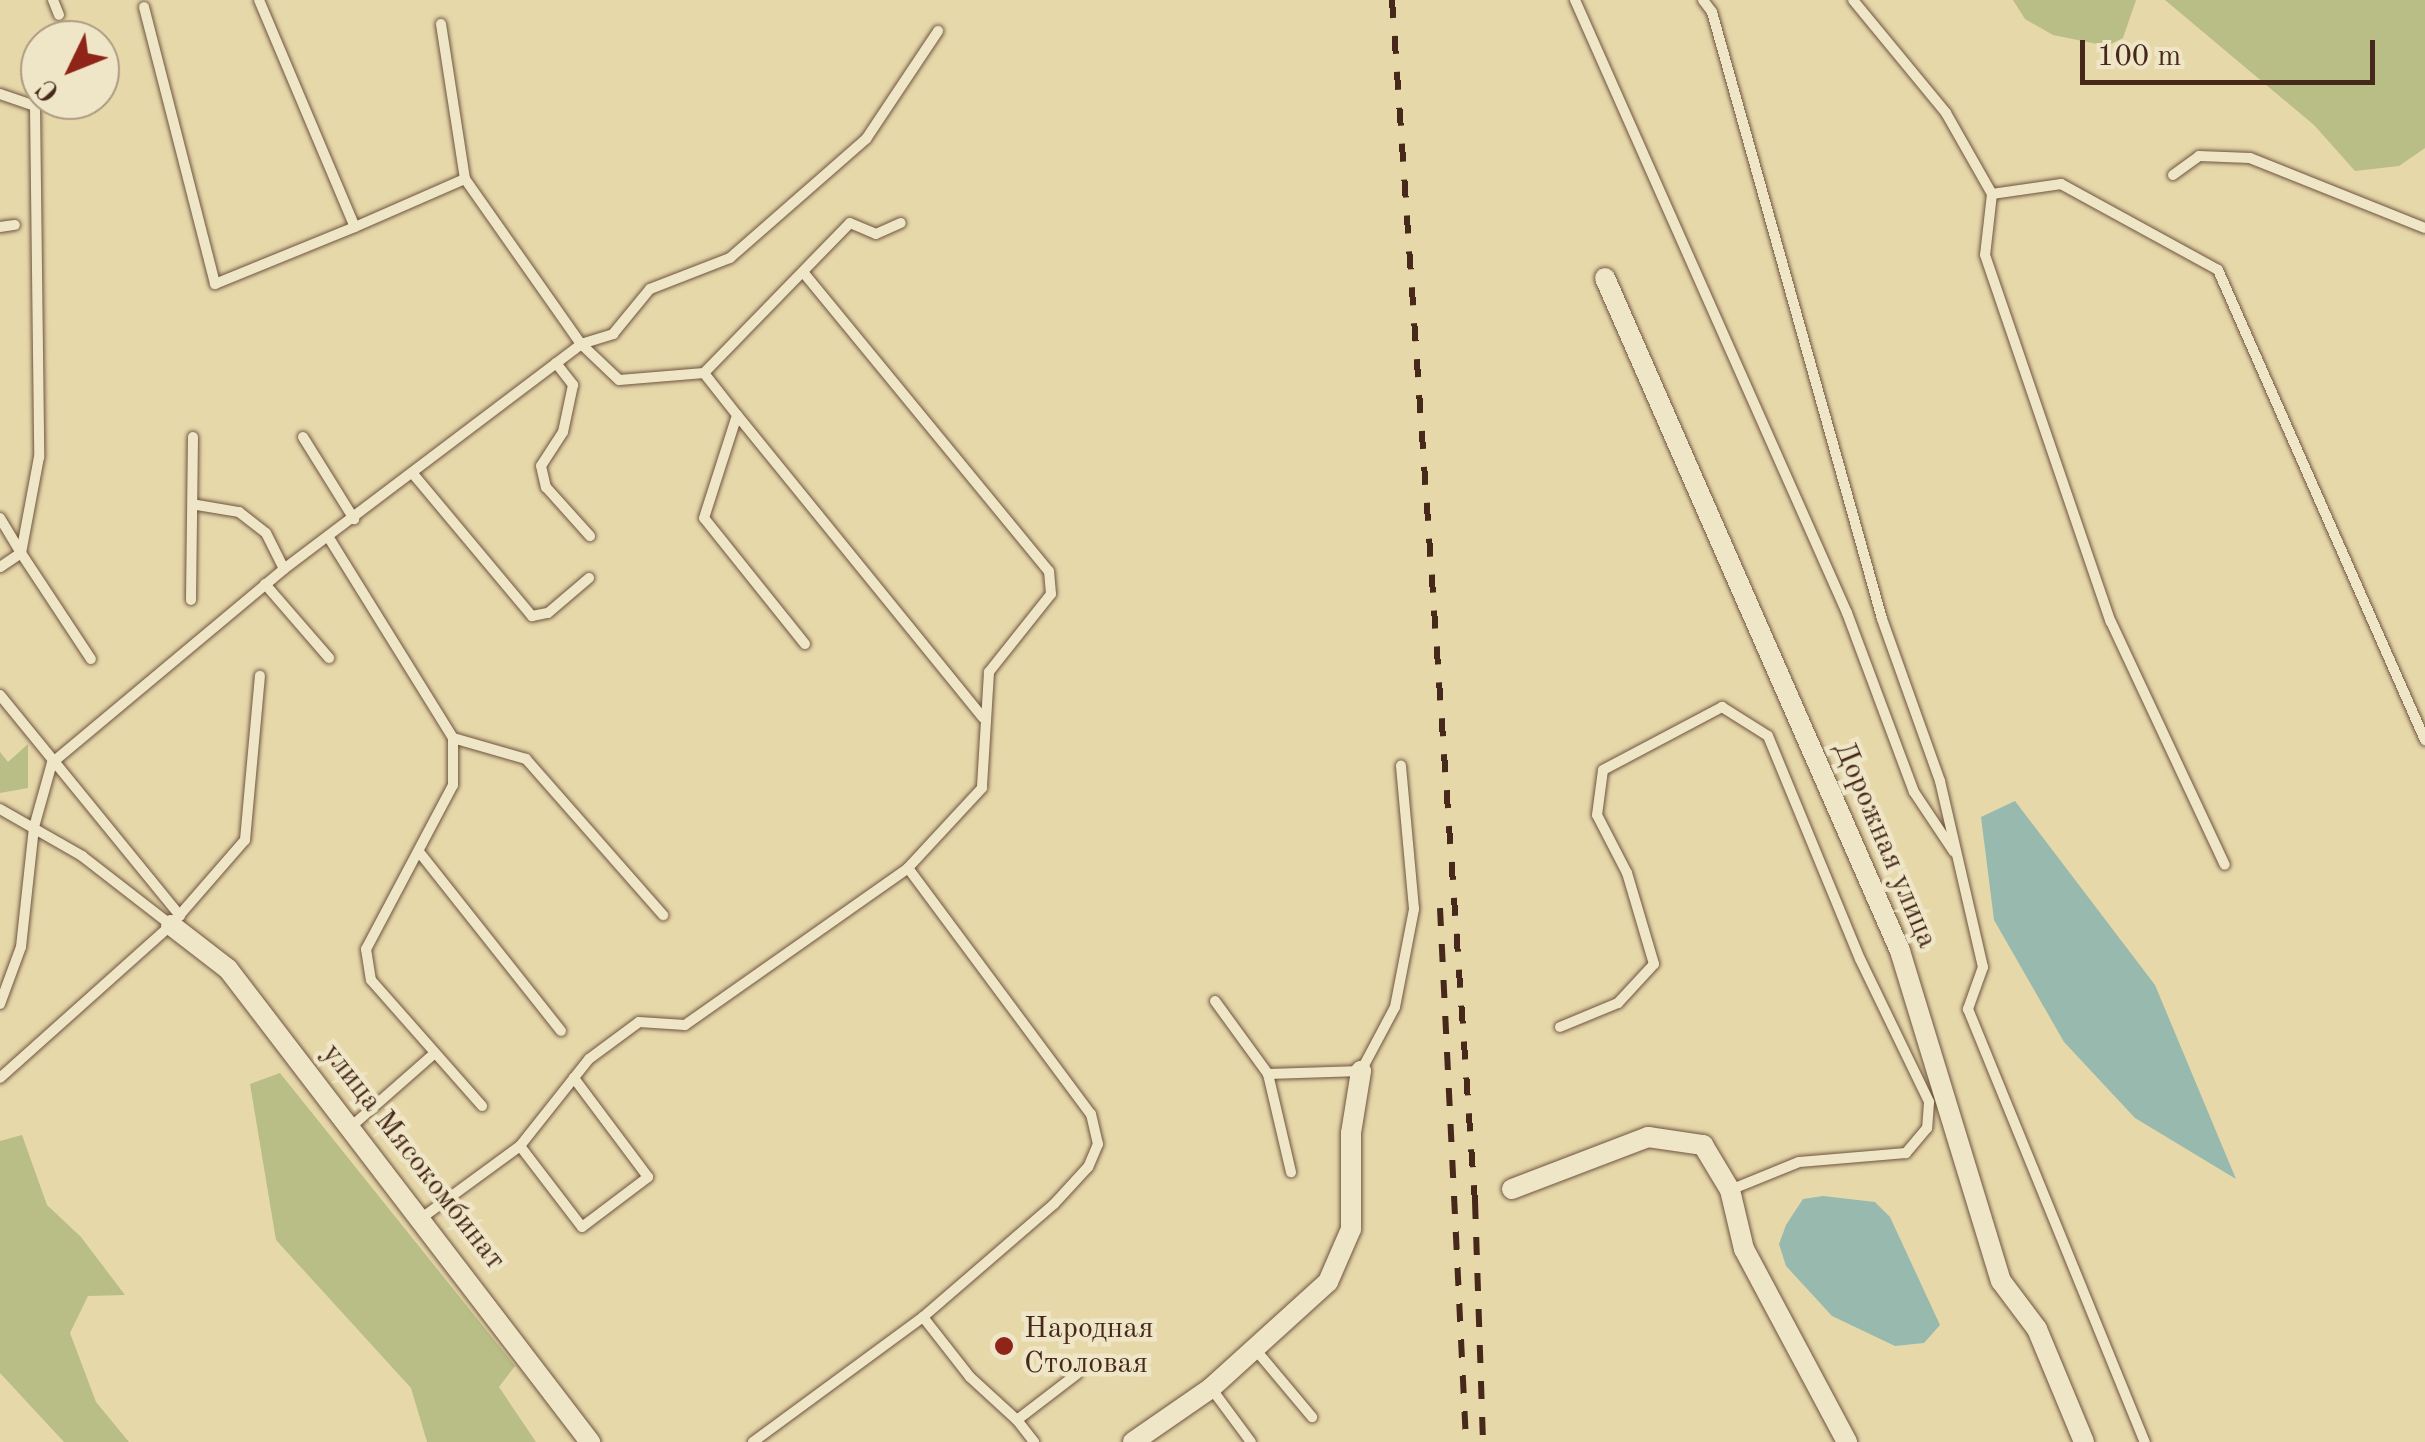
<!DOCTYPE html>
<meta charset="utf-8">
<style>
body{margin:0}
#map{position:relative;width:2425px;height:1442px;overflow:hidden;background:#e7d8aa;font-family:"Old Standard TT",serif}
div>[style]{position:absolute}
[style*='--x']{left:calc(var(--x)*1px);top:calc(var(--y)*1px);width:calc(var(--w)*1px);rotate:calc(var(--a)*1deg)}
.green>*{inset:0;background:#b8be86}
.water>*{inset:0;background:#97b9ae}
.roads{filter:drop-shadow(0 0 2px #6f5540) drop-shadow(0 0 2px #6f5540)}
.lane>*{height:10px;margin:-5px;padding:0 5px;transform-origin:5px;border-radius:5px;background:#efe6c8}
.street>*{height:20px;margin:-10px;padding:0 10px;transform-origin:10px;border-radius:10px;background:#efe6c8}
.rail>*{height:6px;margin-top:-3px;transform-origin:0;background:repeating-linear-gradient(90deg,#47291c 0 18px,transparent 0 36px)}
.dots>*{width:28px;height:28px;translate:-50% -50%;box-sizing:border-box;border:5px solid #efe6c8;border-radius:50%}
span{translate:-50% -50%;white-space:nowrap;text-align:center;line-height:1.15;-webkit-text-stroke:9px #efe6c8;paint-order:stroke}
.street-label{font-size:30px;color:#47291c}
.poi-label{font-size:30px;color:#47291c}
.left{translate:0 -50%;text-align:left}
.north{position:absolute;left:20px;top:20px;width:100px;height:100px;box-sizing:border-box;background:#efe6c8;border:2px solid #ac9a83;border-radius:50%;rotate:227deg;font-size:28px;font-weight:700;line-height:40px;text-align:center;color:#47291c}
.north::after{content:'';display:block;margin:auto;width:35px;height:45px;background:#8f2418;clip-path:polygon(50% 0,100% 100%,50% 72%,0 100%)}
.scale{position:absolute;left:2080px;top:40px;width:295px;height:45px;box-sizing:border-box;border:5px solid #47291c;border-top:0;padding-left:12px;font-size:30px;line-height:35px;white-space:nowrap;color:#47291c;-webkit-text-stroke:8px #efe6c8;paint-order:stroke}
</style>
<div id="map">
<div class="green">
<div style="clip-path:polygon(2013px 0,2136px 0,2123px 38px,2107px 46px,2053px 35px,2025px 19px)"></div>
<div style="clip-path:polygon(2165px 0,2425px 0,2425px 148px,2399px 166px,2355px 171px,2314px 125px)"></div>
<div style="clip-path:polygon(28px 744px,28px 788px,0 793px,0 752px,8px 762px)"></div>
<div style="clip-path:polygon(280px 1073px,515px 1366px,499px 1387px,536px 1442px,427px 1442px,411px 1388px,276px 1240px,250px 1084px)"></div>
<div style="clip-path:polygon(22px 1135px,47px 1205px,81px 1237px,125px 1295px,88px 1296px,70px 1333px,96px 1402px,129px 1442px,64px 1442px,0 1373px,0 1141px)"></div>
</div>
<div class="water">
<div style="clip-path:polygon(2015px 801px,2155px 985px,2236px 1179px,2135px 1118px,2064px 1042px,1994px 920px,1981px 817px)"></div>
<div style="clip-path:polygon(1823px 1196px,1875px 1202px,1890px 1217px,1940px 1325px,1924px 1343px,1895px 1346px,1832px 1316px,1786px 1266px,1779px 1244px,1786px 1225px,1803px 1199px)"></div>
</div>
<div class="roads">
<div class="lane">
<div style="--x:53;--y:0;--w:16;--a:68"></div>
<div style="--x:259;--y:0;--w:246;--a:67.1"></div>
<div style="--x:355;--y:227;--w:120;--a:-23.6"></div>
<div style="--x:1575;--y:0;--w:671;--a:66.07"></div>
<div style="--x:1847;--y:613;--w:191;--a:69.5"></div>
<div style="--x:1914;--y:792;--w:72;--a:56.3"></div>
<div style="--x:1703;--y:0;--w:15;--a:53"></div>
<div style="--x:1712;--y:12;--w:630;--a:74.35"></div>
<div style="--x:1882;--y:619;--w:172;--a:70.3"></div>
<div style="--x:1940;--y:781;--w:191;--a:77"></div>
<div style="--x:1983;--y:967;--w:45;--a:109.7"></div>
<div style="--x:1968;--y:1009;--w:468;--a:67.8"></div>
<div style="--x:1853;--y:0;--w:146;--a:50.5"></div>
<div style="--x:1946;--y:113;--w:93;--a:60.4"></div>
<div style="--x:1992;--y:194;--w:61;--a:96.5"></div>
<div style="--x:1985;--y:255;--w:388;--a:71.1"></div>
<div style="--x:2111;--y:622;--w:268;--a:64.9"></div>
<div style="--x:144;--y:7;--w:286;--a:75.6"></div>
<div style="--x:215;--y:284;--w:151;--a:-22.2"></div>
<div style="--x:0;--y:94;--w:37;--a:19"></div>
<div style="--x:35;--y:106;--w:351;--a:89.3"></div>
<div style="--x:39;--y:457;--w:98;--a:100.6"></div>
<div style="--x:21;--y:553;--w:127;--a:56.6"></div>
<div style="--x:2173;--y:175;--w:32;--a:-36"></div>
<div style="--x:2199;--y:156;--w:51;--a:2.2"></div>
<div style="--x:2250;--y:158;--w:188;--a:21.8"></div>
<div style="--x:1992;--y:194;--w:70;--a:-8.2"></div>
<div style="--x:2061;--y:184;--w:179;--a:28.7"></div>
<div style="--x:2218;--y:270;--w:514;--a:66.23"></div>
<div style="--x:0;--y:227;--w:15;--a:-8"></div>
<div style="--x:803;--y:272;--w:387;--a:50.6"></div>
<div style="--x:1049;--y:571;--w:23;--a:85"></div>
<div style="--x:1051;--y:594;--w:100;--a:128.5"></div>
<div style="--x:989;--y:672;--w:116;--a:93.5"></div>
<div style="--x:982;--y:788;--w:109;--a:132.8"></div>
<div style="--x:556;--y:363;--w:28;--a:52"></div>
<div style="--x:573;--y:385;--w:48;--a:102"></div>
<div style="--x:563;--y:432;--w:40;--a:122.9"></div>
<div style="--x:541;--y:466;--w:22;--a:77"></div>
<div style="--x:546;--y:487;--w:66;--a:48.1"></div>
<div style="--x:704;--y:373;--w:85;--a:175.3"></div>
<div style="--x:619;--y:380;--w:52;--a:-136.5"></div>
<div style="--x:581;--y:344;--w:34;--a:-17"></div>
<div style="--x:613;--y:334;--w:58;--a:-50.6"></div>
<div style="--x:650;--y:289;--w:86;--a:-21.2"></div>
<div style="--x:730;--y:258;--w:181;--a:-41.2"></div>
<div style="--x:866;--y:139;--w:130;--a:-56.3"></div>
<div style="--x:737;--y:415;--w:390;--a:50.9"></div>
<div style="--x:303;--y:437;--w:97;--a:58.1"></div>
<div style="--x:414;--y:475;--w:184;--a:50.1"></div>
<div style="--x:532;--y:616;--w:16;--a:-11"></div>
<div style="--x:548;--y:613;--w:54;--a:-40.5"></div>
<div style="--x:197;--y:505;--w:43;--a:9.5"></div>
<div style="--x:239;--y:512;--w:34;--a:38"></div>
<div style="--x:266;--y:533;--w:40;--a:63.4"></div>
<div style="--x:0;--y:518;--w:41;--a:59"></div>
<div style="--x:21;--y:553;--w:25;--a:146"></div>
<div style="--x:329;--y:538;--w:235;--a:58.2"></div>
<div style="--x:453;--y:738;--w:47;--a:90"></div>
<div style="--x:453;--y:785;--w:186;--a:117.9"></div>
<div style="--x:366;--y:949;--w:31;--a:81"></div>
<div style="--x:371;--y:980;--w:168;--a:48.6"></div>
<div style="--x:265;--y:584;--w:98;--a:49.1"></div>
<div style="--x:191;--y:600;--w:163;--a:-89.3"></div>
<div style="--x:805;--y:644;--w:161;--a:-128.7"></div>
<div style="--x:704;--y:518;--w:108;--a:-72.2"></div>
<div style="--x:737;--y:415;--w:53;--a:-128.2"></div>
<div style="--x:704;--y:373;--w:209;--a:-45.8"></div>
<div style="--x:850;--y:223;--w:28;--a:23"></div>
<div style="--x:876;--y:234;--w:27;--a:-24"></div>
<div style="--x:0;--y:695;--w:285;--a:50.8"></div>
<div style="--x:453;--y:738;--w:76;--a:16"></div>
<div style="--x:526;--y:759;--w:208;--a:48.7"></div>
<div style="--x:0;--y:809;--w:95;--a:29.8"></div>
<div style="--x:82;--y:856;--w:113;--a:37.8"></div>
<div style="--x:420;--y:853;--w:227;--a:51.6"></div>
<div style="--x:1215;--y:1001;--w:90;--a:54"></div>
<div style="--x:1268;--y:1074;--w:101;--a:76.8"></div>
<div style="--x:0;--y:1004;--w:61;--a:-69.8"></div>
<div style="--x:21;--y:947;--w:121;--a:-83.8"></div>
<div style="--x:34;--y:827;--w:66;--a:-74.3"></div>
<div style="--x:52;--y:763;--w:302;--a:-39.9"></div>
<div style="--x:284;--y:569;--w:373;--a:-37.1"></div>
<div style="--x:581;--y:344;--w:202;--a:-125.1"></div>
<div style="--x:465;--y:179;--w:157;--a:-98.8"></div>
<div style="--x:1560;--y:1027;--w:63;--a:-22.5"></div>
<div style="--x:1618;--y:1003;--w:53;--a:-47.3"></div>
<div style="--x:1654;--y:964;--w:95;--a:-106.5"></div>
<div style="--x:1627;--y:873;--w:65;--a:-117.3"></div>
<div style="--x:1597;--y:815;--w:45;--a:-82.4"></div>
<div style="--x:1603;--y:770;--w:135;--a:-27.9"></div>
<div style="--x:1722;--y:707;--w:54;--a:32.2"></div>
<div style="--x:1768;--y:736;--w:241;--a:67.6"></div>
<div style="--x:1860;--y:959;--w:159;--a:64.2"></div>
<div style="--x:1929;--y:1102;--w:26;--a:94"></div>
<div style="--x:1927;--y:1128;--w:33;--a:130"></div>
<div style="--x:1906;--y:1153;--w:107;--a:175.2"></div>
<div style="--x:1799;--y:1162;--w:74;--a:157.9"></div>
<div style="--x:1268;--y:1074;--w:93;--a:-1.8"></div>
<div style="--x:1361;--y:1071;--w:72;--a:-62"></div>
<div style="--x:1395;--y:1007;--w:100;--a:-79"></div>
<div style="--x:1414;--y:909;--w:144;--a:-95.2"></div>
<div style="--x:0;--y:1078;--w:229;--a:-41.8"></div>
<div style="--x:171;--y:925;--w:113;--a:-49"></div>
<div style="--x:245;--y:840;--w:165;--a:-84.8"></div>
<div style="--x:353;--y:1125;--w:109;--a:-41.3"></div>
<div style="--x:520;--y:1146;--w:102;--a:52.6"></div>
<div style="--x:582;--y:1227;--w:83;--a:-37.1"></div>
<div style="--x:648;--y:1177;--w:124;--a:-126.8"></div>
<div style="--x:423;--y:1217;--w:120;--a:-36.2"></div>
<div style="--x:520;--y:1146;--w:111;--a:-51.6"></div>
<div style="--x:589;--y:1059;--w:62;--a:-36.5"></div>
<div style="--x:639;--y:1022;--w:46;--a:3.7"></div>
<div style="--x:685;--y:1025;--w:273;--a:-35.1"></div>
<div style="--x:908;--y:868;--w:307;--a:53.4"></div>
<div style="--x:1091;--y:1114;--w:31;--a:77"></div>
<div style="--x:1098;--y:1144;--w:25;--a:113"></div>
<div style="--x:1088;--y:1167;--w:50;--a:132.6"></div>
<div style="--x:1054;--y:1204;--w:173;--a:139.2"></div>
<div style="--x:923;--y:1317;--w:211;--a:143.7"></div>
<div style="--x:923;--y:1317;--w:76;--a:51.9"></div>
<div style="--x:970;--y:1377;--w:64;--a:42.5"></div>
<div style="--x:1017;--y:1420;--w:76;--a:-37.5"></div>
<div style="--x:1255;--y:1349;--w:89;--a:50"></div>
<div style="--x:1211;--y:1388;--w:67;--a:53.5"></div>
<div style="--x:1017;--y:1420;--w:28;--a:52"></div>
</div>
<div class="street">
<div style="--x:1605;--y:278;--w:735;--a:66.33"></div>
<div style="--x:1900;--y:951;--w:345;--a:73"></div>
<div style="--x:2001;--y:1281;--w:60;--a:53.1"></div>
<div style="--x:2037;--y:1329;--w:122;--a:67.4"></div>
<div style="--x:171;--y:925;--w:72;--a:37.7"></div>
<div style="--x:228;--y:969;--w:596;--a:52.57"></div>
<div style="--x:1512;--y:1189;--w:146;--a:-20.9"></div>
<div style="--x:1648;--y:1137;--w:56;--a:8.3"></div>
<div style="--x:1703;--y:1145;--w:52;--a:59"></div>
<div style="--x:1730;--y:1190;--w:61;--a:76.7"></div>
<div style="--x:1744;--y:1249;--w:219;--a:61.9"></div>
<div style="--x:1133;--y:1442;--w:95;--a:-34.7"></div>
<div style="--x:1211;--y:1388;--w:158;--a:-42.2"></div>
<div style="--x:1328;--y:1282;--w:58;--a:-66.5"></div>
<div style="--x:1351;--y:1229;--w:96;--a:-90"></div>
<div style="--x:1351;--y:1133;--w:63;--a:-80.8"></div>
</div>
</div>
<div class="rail">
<div style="--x:1392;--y:0;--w:1204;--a:86.05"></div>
<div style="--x:1475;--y:1201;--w:241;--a:88.1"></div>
<div style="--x:1440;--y:908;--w:535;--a:87.21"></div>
</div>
<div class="dots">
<div style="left:1004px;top:1346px;background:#8f2418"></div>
</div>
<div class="street-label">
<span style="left:1885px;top:845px;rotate:67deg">Дорожная улица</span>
<span style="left:413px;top:1157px;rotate:52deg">улица Мясокомбинат</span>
</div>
<div class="poi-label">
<span class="left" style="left:1024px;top:1346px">Народная<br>Столовая</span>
</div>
<div class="north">С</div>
<div class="scale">100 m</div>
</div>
